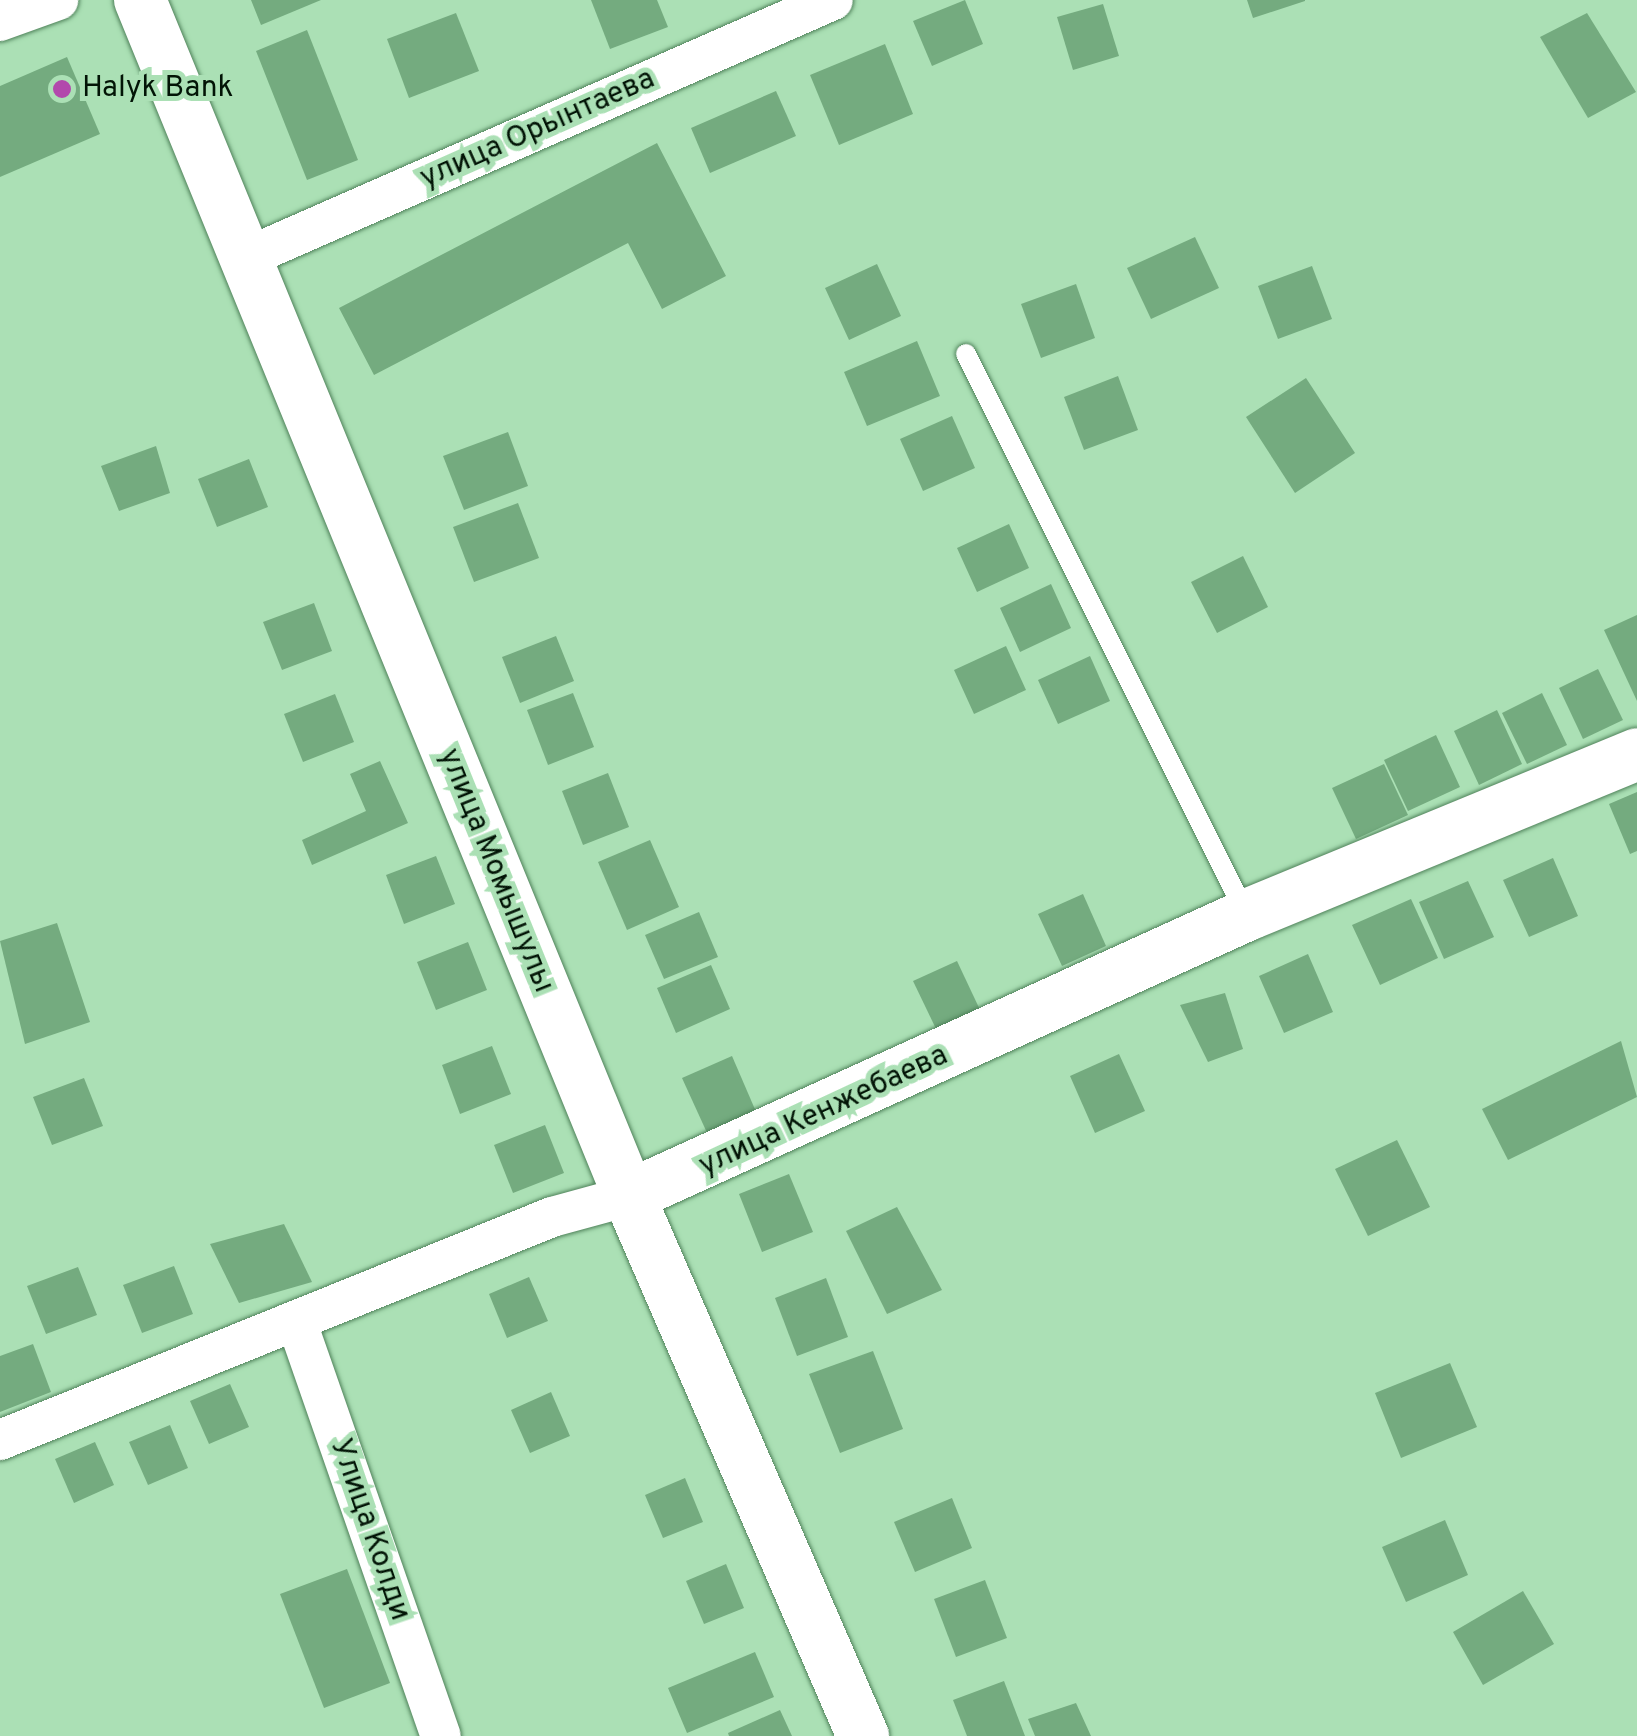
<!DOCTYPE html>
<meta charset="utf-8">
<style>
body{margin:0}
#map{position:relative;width:1637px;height:1736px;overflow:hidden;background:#abe0b5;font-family:Overpass,sans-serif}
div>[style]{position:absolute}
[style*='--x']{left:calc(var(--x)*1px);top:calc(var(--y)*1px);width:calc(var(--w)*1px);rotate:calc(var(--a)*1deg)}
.building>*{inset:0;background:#74ab7f}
.roads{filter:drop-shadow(0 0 2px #4f825a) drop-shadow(0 0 2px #4f825a)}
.service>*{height:20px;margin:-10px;padding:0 10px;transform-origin:10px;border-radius:10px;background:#fff}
.minor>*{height:40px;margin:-20px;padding:0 20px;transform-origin:20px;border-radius:20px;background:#fff}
.tertiary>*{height:52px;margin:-26px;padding:0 26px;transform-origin:26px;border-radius:26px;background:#fff}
.dots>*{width:28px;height:28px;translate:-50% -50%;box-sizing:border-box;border:5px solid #abe0b5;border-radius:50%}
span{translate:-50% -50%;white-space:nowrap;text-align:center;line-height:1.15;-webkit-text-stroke:10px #abe0b5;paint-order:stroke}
.poi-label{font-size:30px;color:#021406}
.left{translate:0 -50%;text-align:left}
.street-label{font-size:30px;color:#021406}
</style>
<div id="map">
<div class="building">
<div style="clip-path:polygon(251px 0,321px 0,261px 25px)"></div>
<div style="clip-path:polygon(591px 0,657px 0,668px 27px,610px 49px)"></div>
<div style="clip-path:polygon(965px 0,983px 44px,932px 66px,913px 21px)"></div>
<div style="clip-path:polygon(1247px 0,1305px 0,1305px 1px,1253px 18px)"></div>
<div style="clip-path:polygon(1103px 4px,1119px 56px,1073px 70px,1057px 17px)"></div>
<div style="clip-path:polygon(456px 13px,479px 71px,409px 98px,387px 39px)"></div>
<div style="clip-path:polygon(1587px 13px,1636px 92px,1588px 118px,1540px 37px)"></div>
<div style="clip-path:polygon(307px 30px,358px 160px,307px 180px,256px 51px)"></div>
<div style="clip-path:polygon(885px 44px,913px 114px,839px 145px,810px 75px)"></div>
<div style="clip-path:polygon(67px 57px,100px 134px,0 177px,0 86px)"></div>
<div style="clip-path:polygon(776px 91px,796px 136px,710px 173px,691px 128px)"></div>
<div style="clip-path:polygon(657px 143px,726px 276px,662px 309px,628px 243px,374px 375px,339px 308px)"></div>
<div style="clip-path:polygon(1195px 237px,1219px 288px,1151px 319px,1127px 268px)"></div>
<div style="clip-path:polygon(877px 264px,901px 316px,849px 340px,825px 288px)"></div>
<div style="clip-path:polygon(1312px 266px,1332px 319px,1278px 339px,1258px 286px)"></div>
<div style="clip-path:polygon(1076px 284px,1095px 338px,1041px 358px,1021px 304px)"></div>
<div style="clip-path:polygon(917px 341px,940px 396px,867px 426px,844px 372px)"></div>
<div style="clip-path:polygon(1118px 376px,1138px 430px,1084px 450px,1064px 397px)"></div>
<div style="clip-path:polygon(1306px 378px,1355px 453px,1295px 493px,1246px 417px)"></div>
<div style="clip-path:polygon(952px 416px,975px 468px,923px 491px,900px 439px)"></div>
<div style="clip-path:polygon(508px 432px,528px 486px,464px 510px,443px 456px)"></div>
<div style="clip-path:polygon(156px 446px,170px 493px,119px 511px,101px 466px)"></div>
<div style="clip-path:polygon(249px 459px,268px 507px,217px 527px,198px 479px)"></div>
<div style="clip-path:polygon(518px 503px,539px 558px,474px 582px,453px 527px)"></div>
<div style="clip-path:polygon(1009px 524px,1029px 568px,977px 592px,957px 548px)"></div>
<div style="clip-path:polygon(1243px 556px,1268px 607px,1217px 633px,1191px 582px)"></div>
<div style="clip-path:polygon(1051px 584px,1071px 628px,1020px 652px,1000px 608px)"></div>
<div style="clip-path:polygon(314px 603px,332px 651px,282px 670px,263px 622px)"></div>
<div style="clip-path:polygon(1637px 615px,1637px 701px,1604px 630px)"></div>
<div style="clip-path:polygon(556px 636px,574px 681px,520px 703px,502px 657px)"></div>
<div style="clip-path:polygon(1006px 646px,1026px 690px,974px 714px,954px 670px)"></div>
<div style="clip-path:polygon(1090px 656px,1110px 701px,1058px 724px,1038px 680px)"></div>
<div style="clip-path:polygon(1598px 669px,1623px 720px,1583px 739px,1559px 688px)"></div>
<div style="clip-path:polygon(573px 693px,594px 747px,548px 765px,527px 710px)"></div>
<div style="clip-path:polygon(1542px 693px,1567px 745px,1527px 764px,1502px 713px)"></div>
<div style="clip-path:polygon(335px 694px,354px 742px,303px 762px,284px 714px)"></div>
<div style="clip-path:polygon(1497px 710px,1522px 764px,1479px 785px,1454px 731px)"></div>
<div style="clip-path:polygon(1436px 735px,1460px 787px,1408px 811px,1384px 760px)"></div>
<div style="clip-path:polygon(380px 761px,408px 823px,312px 865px,302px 840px,366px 811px,350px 774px)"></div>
<div style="clip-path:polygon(1384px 764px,1408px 815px,1356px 839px,1332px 788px)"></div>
<div style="clip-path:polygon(608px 773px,629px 827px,583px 845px,562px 791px)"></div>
<div style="clip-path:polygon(1637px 792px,1637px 851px,1630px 854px,1609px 804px)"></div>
<div style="clip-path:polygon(650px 840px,679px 907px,627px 930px,598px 862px)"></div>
<div style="clip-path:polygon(436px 856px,455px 904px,404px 924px,386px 875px)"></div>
<div style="clip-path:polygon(1553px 858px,1578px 916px,1529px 937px,1503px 880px)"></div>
<div style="clip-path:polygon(1468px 881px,1494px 937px,1444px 959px,1419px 902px)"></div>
<div style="clip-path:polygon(1083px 894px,1106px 946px,1062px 966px,1038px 914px)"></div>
<div style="clip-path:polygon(1411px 899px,1438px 958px,1380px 985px,1352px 925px)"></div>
<div style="clip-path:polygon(699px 912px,718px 957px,664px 979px,645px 935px)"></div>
<div style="clip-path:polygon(57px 923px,90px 1022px,25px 1044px,0 941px)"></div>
<div style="clip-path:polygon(468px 942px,487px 990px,436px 1010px,417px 962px)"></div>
<div style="clip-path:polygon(1308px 954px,1333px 1012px,1284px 1033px,1259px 976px)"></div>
<div style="clip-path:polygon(957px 961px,981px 1012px,938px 1033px,913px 981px)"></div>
<div style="clip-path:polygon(711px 965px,730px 1009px,676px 1033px,657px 988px)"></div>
<div style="clip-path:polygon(1225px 993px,1243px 1049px,1208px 1062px,1180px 1005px)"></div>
<div style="clip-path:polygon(1621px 1041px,1637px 1097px,1508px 1160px,1482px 1109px)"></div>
<div style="clip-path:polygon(492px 1046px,511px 1094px,460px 1114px,442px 1065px)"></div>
<div style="clip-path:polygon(1119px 1054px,1145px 1111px,1095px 1133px,1070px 1076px)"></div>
<div style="clip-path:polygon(732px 1056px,757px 1114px,708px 1135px,682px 1078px)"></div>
<div style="clip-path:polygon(84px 1078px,103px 1126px,52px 1145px,33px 1097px)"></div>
<div style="clip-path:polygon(545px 1125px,564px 1173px,513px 1193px,494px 1145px)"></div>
<div style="clip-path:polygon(1397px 1140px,1430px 1207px,1368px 1236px,1335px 1169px)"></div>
<div style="clip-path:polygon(789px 1174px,813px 1232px,762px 1252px,739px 1194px)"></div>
<div style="clip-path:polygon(897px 1207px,942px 1290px,887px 1314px,846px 1231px)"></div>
<div style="clip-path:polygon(284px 1224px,312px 1282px,239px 1303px,210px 1244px)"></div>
<div style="clip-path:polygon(174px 1266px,193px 1314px,142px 1333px,123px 1285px)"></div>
<div style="clip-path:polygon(78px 1267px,97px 1315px,46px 1334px,27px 1286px)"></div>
<div style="clip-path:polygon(529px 1277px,548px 1321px,507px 1338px,489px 1294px)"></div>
<div style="clip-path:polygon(826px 1278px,848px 1337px,797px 1356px,775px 1298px)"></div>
<div style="clip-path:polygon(33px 1344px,51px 1392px,0 1412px,0 1356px)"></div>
<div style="clip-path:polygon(873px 1351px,903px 1429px,840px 1453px,809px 1374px)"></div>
<div style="clip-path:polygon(1450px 1363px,1477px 1427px,1401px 1458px,1375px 1393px)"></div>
<div style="clip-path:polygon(230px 1384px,249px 1427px,209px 1444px,190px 1401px)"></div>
<div style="clip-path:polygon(551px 1392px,570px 1436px,530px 1453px,511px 1410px)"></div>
<div style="clip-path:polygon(170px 1425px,188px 1468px,148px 1485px,129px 1442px)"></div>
<div style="clip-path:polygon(95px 1442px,114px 1485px,74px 1503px,55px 1459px)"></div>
<div style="clip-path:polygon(685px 1478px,703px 1522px,663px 1538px,645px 1495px)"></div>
<div style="clip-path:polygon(952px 1498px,972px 1548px,915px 1572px,894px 1522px)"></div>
<div style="clip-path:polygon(1445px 1520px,1468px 1575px,1406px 1602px,1382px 1547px)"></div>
<div style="clip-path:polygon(726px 1564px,744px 1608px,704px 1624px,686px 1581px)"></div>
<div style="clip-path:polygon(347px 1569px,390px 1683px,324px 1708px,280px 1594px)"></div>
<div style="clip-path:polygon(985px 1580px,1007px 1638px,956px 1657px,934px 1599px)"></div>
<div style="clip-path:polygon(1523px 1591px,1554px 1644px,1483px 1685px,1453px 1632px)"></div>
<div style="clip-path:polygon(755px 1652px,774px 1697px,687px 1733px,668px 1688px)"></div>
<div style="clip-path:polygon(1004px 1681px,1025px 1736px,967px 1736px,953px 1700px)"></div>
<div style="clip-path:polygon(1076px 1703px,1091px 1736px,1035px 1736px,1028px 1719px)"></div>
<div style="clip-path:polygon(780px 1710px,792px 1736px,729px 1736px,728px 1733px)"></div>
</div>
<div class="roads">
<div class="service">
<div style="--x:966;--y:354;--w:626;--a:63.43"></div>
</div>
<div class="minor">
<div style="--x:0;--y:21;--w:62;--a:-19.9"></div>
<div style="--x:243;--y:259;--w:644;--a:-23.7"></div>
<div style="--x:297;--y:1323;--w:437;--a:70.8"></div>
<div style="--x:0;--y:1440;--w:595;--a:-22"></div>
<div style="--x:552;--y:1217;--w:80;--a:-15.3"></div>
</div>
<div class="tertiary">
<div style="--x:140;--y:0;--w:1292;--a:67.76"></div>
<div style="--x:629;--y:1196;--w:589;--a:66.57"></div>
<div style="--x:629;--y:1196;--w:679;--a:-24.45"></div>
<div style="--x:1247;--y:915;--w:422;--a:-22.4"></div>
</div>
</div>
<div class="dots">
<div style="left:62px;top:89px;background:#b249ac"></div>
</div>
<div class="poi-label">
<span class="left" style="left:82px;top:89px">Halyk Bank</span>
</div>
<div class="street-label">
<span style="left:538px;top:130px;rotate:-24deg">улица Орынтаева</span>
<span style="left:495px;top:871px;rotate:68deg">улица Момышулы</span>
<span style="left:824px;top:1112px;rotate:-25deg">улица Кенжебаева</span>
<span style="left:369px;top:1530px;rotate:71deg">Улица Колди</span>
</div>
</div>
